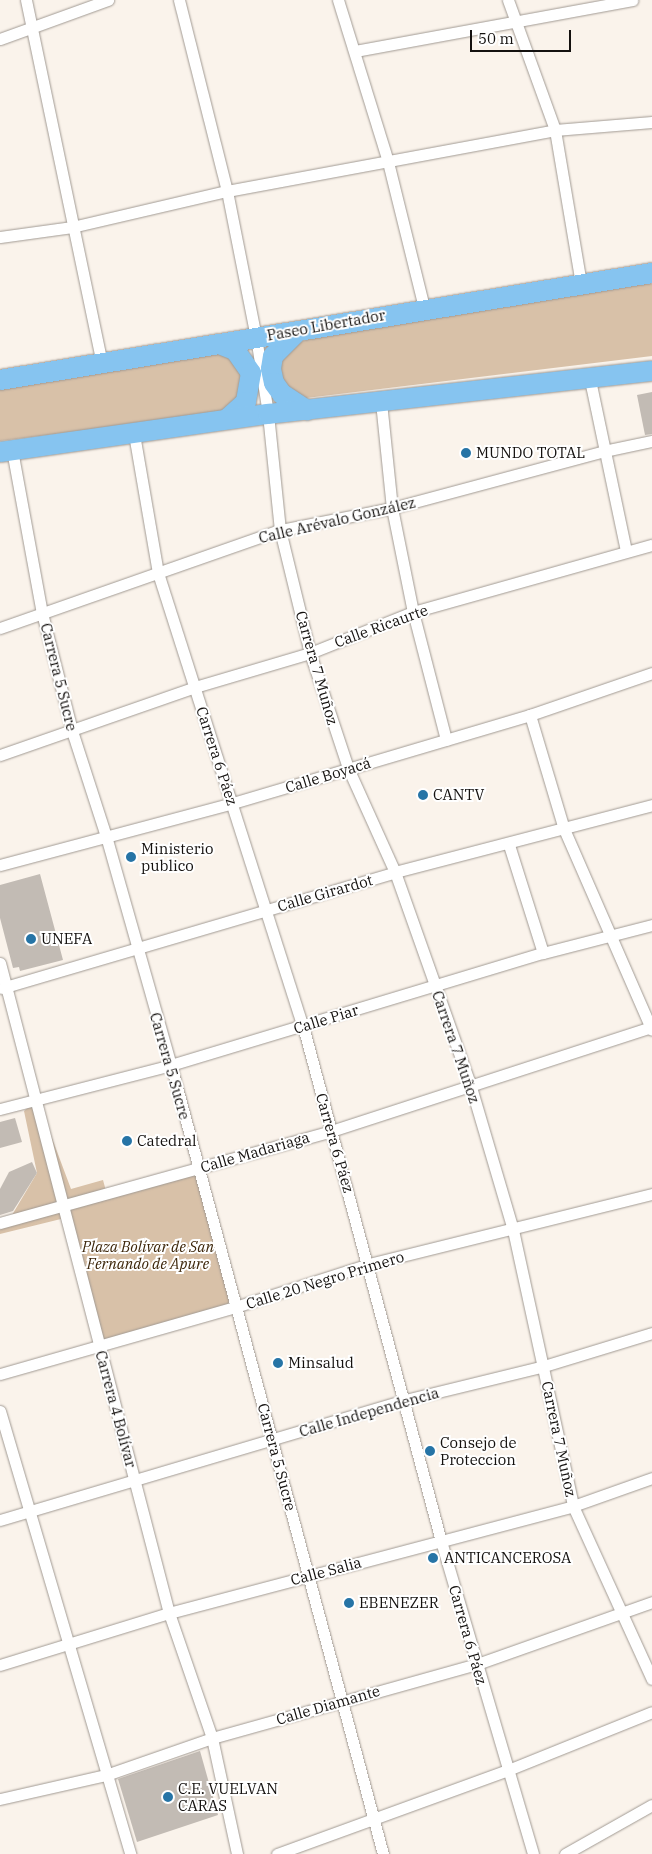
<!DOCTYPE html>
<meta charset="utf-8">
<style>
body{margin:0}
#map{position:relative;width:652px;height:1854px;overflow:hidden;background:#faf3eb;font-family:"IBM Plex Serif",serif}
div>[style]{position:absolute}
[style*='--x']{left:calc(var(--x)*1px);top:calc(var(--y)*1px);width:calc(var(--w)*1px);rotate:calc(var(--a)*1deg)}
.green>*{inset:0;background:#d8c1a8}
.building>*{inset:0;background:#c2bbb4}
.roads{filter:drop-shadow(0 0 1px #a19a93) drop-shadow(0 0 1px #a19a93)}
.minor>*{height:11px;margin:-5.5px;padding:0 5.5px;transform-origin:5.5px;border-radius:5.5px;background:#fff}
.trunk>*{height:20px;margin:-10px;padding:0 10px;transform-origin:10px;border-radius:10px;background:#86c4f0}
.dots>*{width:14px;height:14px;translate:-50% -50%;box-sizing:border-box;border:2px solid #fff;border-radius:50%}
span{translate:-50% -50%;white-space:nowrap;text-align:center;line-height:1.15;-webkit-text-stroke:4px #fff;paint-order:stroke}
.street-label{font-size:15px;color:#14110f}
.poi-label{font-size:15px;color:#14110f}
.left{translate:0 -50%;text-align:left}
.park-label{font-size:15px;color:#3c2509;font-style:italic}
.scale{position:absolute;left:470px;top:30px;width:101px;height:22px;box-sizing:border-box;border:2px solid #14110f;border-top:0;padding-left:6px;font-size:15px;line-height:18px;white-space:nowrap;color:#14110f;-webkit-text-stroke:4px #fff;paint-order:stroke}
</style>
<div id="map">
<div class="green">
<div style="clip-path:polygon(647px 283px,652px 284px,652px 356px,298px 399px,277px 375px,279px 355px,291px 345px,309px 339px)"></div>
<div style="clip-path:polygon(224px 350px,235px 355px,247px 388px,222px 413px,0 441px,0 387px)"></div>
<div style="clip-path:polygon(37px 1098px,71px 1189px,103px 1180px,106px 1191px,199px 1169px,235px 1307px,99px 1346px,65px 1218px,0 1234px,0 1218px,12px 1215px,37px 1173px,24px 1111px)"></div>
</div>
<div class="building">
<div style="clip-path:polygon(652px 392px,652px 434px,645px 435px,637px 395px)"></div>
<div style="clip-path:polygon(40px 874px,63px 960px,20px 971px,19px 967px,13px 968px,0 918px,0 885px)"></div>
<div style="clip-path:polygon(15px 1118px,22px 1142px,0 1148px,0 1122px)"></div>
<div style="clip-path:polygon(32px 1162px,37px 1173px,13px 1211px,0 1215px,0 1189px,9px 1172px)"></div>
<div style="clip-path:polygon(200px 1751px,218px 1815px,137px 1842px,118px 1779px)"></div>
</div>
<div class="roads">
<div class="minor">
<div style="--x:26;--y:0;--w:373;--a:78.2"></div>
<div style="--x:179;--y:0;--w:197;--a:75.9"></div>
<div style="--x:227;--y:191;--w:149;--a:78.8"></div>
<div style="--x:256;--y:337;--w:78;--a:81.1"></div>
<div style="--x:268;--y:414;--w:117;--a:84.1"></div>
<div style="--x:280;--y:530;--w:127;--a:76.3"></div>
<div style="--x:310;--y:653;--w:121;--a:71.7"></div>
<div style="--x:348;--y:768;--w:114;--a:65.7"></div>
<div style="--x:395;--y:872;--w:228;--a:70.5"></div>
<div style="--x:471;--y:1087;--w:149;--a:73.6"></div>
<div style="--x:513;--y:1230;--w:282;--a:77.7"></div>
<div style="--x:573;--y:1506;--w:190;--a:65.5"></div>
<div style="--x:338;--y:0;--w:170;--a:72.8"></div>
<div style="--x:388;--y:162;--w:150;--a:76.1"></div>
<div style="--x:508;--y:0;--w:138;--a:70.1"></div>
<div style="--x:555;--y:130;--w:155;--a:80.4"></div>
<div style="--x:0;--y:39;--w:115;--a:-19.9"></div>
<div style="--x:355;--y:51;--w:282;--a:-10.4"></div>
<div style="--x:0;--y:237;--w:73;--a:-7.9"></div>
<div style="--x:72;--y:227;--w:159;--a:-13.1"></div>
<div style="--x:227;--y:191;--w:334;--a:-10.5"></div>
<div style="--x:555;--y:130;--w:97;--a:-4.7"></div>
<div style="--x:590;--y:380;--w:175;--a:78.1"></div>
<div style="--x:381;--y:402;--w:107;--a:84.1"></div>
<div style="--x:392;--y:508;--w:106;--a:78.6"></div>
<div style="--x:413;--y:612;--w:132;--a:75.5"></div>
<div style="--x:134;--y:434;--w:141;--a:80.2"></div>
<div style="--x:158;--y:573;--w:476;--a:72.3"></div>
<div style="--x:303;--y:1026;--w:533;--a:75"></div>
<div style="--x:441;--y:1541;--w:326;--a:73.6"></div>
<div style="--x:12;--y:450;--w:166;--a:79.6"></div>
<div style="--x:42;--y:613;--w:122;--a:75.7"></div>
<div style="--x:72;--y:731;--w:110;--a:72.1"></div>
<div style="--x:106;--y:836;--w:238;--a:74.2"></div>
<div style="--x:171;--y:1065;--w:817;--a:74.96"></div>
<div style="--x:0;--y:628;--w:297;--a:-19.3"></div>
<div style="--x:280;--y:530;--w:114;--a:-11.1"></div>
<div style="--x:392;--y:508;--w:220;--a:-15"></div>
<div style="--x:604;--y:451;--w:49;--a:-11.8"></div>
<div style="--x:530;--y:715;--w:119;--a:73.4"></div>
<div style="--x:564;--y:829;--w:219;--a:66.4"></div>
<div style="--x:0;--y:755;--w:207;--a:-19.2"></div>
<div style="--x:195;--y:687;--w:120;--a:-16.5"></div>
<div style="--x:310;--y:653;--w:111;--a:-21.7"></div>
<div style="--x:413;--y:612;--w:248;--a:-15.7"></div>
<div style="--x:509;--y:845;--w:113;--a:72.5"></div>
<div style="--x:0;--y:865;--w:241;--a:-14.9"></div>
<div style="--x:233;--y:803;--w:310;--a:-16.5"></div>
<div style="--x:530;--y:715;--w:129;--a:-19"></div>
<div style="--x:0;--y:963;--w:672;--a:75.43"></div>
<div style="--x:169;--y:1613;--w:132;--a:71"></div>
<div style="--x:212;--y:1738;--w:119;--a:77.8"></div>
<div style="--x:2;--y:988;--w:410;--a:-16.4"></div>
<div style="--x:395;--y:872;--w:266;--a:-14.6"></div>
<div style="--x:0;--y:1109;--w:177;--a:-14.4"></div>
<div style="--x:171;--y:1065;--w:388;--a:-16.8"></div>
<div style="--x:543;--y:953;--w:113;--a:-14.4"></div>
<div style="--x:0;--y:1223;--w:344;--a:-15.5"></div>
<div style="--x:331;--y:1131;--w:337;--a:-18"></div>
<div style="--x:0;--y:1374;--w:244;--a:-15.9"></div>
<div style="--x:235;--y:1307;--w:141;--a:-17.8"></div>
<div style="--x:369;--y:1264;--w:292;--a:-13.9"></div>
<div style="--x:0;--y:1411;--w:462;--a:73.6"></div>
<div style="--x:0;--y:1520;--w:422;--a:-16.5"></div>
<div style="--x:405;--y:1400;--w:143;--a:-13.7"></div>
<div style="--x:544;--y:1366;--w:113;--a:-17"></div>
<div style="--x:0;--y:1665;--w:177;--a:-17.1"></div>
<div style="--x:169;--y:1613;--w:418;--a:-14.8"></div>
<div style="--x:573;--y:1506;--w:84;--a:-19.5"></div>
<div style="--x:0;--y:1799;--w:109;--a:-12.8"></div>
<div style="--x:106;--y:1775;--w:112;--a:-19.2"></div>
<div style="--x:212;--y:1738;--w:275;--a:-15.6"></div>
<div style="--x:477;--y:1664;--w:186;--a:-19.5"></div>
<div style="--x:277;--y:1854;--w:246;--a:-20"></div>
<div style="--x:508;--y:1770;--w:155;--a:-21.9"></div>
<div style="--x:565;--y:1854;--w:100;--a:-29.4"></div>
</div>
<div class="trunk">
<div style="--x:298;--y:331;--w:35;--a:135"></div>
<div style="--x:273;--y:356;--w:13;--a:99"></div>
<div style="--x:271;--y:369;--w:14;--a:78"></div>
<div style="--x:274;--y:383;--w:14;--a:54"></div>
<div style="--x:282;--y:394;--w:30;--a:33"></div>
<div style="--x:219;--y:344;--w:17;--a:21"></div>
<div style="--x:235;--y:350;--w:28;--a:55"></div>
<div style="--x:251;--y:373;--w:29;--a:100"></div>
<div style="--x:246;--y:402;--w:25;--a:138"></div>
<div style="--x:0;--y:380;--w:661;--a:-9.32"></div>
<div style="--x:0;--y:452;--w:271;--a:-8.1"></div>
<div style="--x:268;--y:414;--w:386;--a:-6.4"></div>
</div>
</div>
<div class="dots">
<div style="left:466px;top:453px;background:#2674a6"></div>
<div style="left:423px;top:795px;background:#2674a6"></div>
<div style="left:131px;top:857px;background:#2674a6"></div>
<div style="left:31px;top:939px;background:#2674a6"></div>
<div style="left:127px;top:1141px;background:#2674a6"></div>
<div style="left:278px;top:1363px;background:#2674a6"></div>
<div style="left:430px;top:1451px;background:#2674a6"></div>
<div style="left:433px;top:1558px;background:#2674a6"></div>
<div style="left:349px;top:1603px;background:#2674a6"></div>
<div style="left:168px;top:1797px;background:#2674a6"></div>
</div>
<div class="street-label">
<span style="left:326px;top:325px;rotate:-10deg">Paseo Libertador</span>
<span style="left:337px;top:520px;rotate:-13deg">Calle Arévalo González</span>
<span style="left:381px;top:626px;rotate:-20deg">Calle Ricaurte</span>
<span style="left:317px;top:668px;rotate:74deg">Carrera 7 Muñoz</span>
<span style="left:59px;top:677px;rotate:76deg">Carrera 5 Sucre</span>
<span style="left:217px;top:756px;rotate:72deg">Carrera 6 Páez</span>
<span style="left:328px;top:775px;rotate:-17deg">Calle Boyacá</span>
<span style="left:325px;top:893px;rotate:-16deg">Calle Girardot</span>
<span style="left:326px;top:1019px;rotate:-17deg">Calle Piar</span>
<span style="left:456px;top:1047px;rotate:71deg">Carrera 7 Muñoz</span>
<span style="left:170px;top:1066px;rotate:74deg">Carrera 5 Sucre</span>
<span style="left:335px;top:1143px;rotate:74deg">Carrera 6 Páez</span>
<span style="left:255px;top:1152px;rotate:-16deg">Calle Madariaga</span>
<span style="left:325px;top:1280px;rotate:-17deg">Calle 20 Negro Primero</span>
<span style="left:116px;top:1409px;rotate:75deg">Carrera 4 Bolívar</span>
<span style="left:369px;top:1412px;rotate:-16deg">Calle Independencia</span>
<span style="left:559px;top:1439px;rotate:78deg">Carrera 7 Muñoz</span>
<span style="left:277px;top:1457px;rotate:75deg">Carrera 5 Sucre</span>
<span style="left:326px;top:1571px;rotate:-15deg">Calle Salia</span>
<span style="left:468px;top:1635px;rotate:74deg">Carrera 6 Páez</span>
<span style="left:328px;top:1705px;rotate:-16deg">Calle Diamante</span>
</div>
<div class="poi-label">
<span class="left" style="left:476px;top:453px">MUNDO TOTAL</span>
<span class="left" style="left:433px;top:795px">CANTV</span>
<span class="left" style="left:141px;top:857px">Ministerio<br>publico</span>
<span class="left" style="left:41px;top:939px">UNEFA</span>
<span class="left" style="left:137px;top:1141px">Catedral</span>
<span class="left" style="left:288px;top:1363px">Minsalud</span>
<span class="left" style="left:440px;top:1451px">Consejo de<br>Proteccion</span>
<span class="left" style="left:444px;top:1558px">ANTICANCEROSA</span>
<span class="left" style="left:359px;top:1603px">EBENEZER</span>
<span class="left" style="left:178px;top:1797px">C.E. VUELVAN<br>CARAS</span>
</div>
<div class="park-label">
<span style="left:148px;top:1255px">Plaza Bolívar de San<br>Fernando de Apure</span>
</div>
<div class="scale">50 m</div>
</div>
